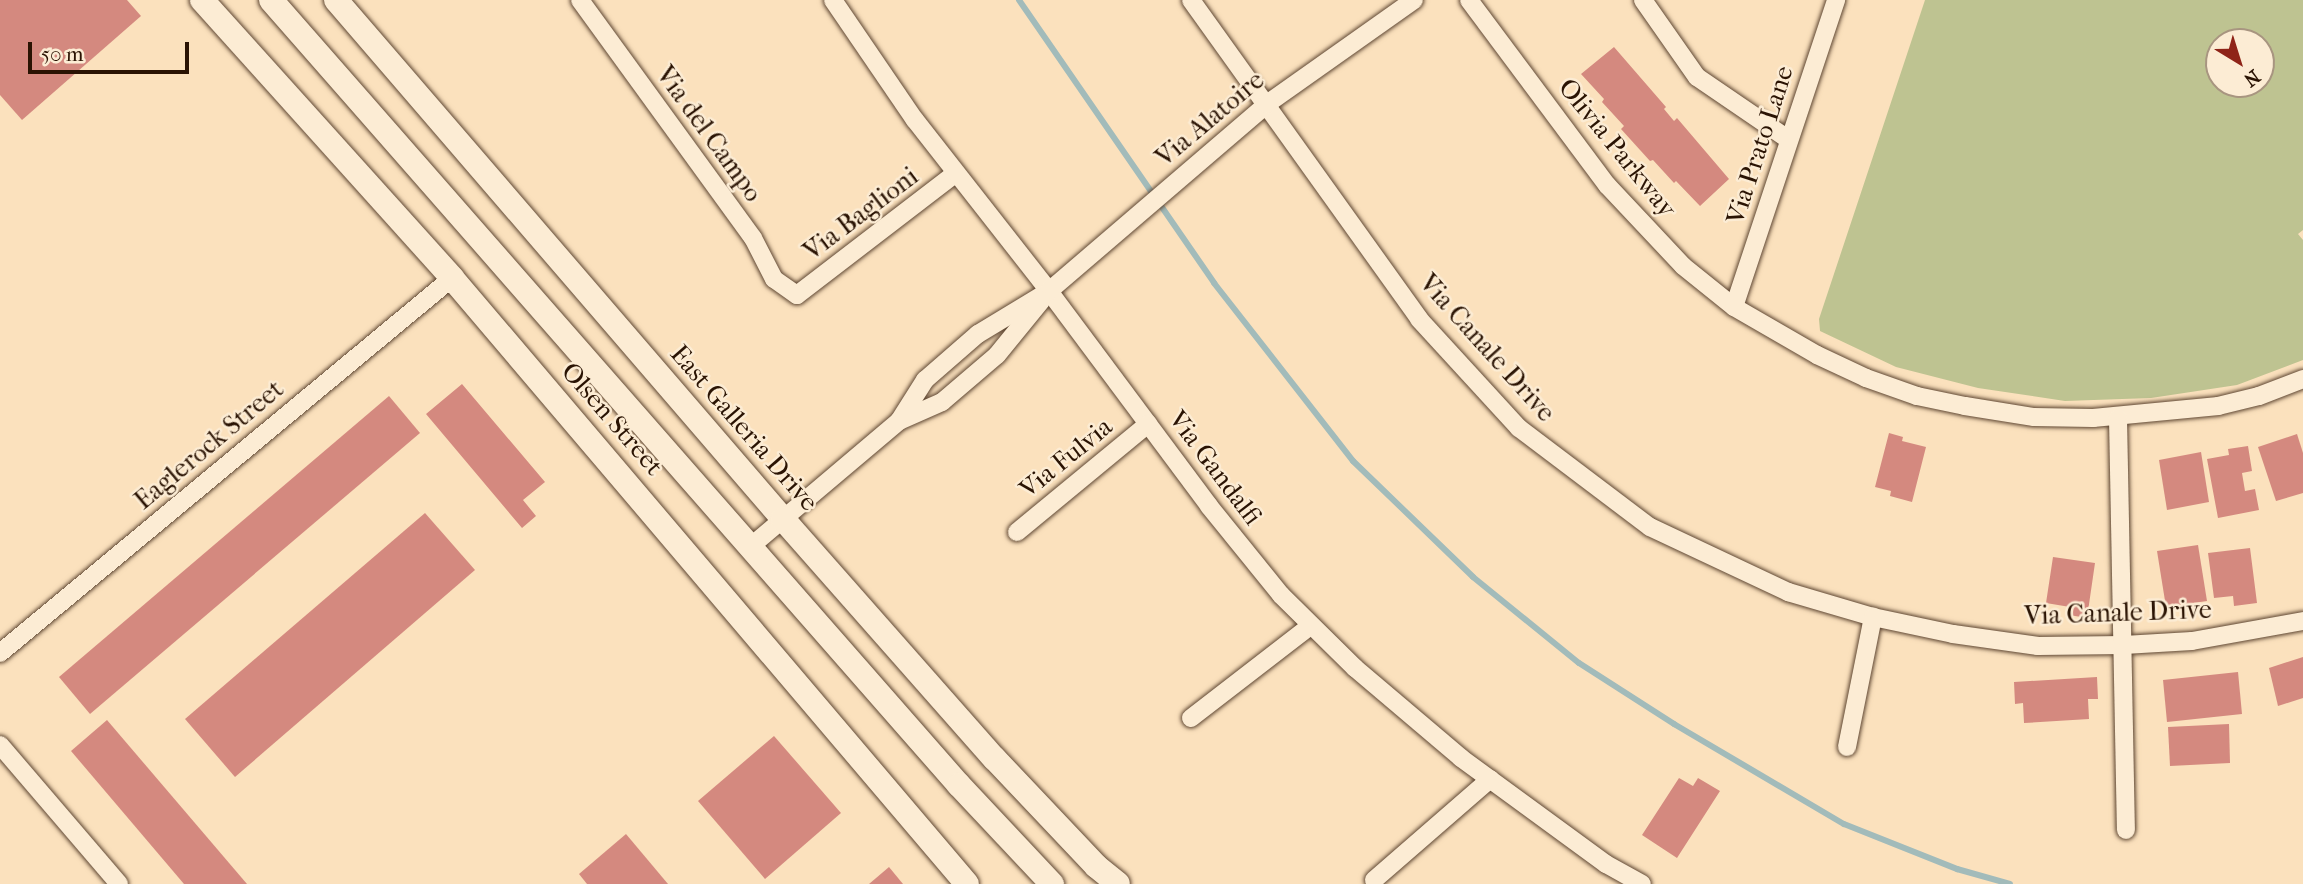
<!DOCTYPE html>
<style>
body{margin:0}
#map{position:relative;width:2303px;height:884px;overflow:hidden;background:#fbe1bd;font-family:"IM FELL French Canon",serif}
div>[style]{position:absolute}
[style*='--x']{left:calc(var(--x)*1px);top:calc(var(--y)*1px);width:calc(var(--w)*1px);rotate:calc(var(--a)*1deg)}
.green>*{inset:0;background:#bec391}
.stream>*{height:6px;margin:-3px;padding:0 3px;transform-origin:3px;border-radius:3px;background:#a2bbba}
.building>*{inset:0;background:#d4897f}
.roads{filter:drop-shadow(0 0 2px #5e4632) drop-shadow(0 0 2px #5e4632)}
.street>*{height:18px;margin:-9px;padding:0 9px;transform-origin:9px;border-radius:9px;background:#fcecd4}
.secondary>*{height:24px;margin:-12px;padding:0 12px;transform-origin:12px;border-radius:12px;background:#fcecd4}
span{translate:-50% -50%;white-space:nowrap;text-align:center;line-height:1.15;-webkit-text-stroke:5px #fcecd4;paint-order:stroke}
.street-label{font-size:26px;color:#2a1303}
.north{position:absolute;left:2205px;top:28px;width:70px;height:70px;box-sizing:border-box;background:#fcecd4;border:2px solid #a89580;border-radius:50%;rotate:142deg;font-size:19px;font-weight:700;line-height:28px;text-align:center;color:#2a1303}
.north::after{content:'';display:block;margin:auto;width:24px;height:32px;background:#8f2418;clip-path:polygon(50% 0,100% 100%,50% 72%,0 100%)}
.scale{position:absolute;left:28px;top:42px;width:161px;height:32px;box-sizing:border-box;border:4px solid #2a1303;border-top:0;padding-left:9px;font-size:21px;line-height:24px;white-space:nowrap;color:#2a1303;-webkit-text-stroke:5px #fcecd4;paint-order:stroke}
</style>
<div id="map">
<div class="green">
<div style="clip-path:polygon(evenodd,1925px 0,2303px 0,2303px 230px,2298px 234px,2303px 240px,2303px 360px,2237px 385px,2151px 398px,2065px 401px,1978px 388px,1896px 367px,1820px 331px,1819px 319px,1925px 0,2261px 42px,2261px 84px,2219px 84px,2219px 42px,2261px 42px)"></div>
</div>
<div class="stream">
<div style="--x:1019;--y:0;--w:344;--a:55.4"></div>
<div style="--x:1214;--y:283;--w:226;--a:52"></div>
<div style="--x:1353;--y:461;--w:167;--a:44"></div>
<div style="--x:1473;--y:577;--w:136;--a:39.1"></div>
<div style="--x:1579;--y:663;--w:113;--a:32.7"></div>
<div style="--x:1674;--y:724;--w:197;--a:30.5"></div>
<div style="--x:1844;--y:824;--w:122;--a:21.7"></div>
<div style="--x:1957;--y:869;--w:55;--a:15.8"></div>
</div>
<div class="building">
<div style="clip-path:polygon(0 0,127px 0,141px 16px,22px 120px,0 95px)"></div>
<div style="clip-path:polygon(1614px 47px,1666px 107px,1664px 109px,1674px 121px,1677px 118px,1729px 179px,1700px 206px,1676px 181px,1674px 183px,1653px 160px,1650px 161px,1621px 129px,1624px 126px,1602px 102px,1604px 99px,1581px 74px)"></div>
<div style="clip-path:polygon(462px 384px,545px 482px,523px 500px,536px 516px,522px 528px,426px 414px)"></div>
<div style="clip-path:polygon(389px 396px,420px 433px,90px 714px,59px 677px)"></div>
<div style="clip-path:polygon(1889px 433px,1903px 437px,1902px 441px,1926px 447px,1912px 502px,1890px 496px,1891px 491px,1875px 487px)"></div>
<div style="clip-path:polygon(2297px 434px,2303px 453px,2303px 493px,2276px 501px,2258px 447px)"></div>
<div style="clip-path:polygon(2248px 446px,2252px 471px,2242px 473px,2245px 491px,2255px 489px,2259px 510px,2218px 518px,2207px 459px,2229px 455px,2228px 449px)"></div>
<div style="clip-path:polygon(2201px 452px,2209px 502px,2167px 510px,2159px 460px)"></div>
<div style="clip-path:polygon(425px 513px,475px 570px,235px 777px,185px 719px)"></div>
<div style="clip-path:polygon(2198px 545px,2207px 601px,2166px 607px,2157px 551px)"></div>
<div style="clip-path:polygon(2250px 548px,2257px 603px,2234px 606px,2233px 596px,2214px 598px,2208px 553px)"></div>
<div style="clip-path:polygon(2053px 557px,2095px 563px,2087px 618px,2069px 615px,2070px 607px,2046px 603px)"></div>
<div style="clip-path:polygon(2303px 657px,2303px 698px,2278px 706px,2269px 668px)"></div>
<div style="clip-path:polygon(2238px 672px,2242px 714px,2167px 722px,2163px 680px)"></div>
<div style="clip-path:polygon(2097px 677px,2098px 699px,2088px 699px,2089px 719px,2024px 723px,2023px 703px,2015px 704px,2014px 682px)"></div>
<div style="clip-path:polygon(107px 720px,247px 884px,184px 884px,71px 751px)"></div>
<div style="clip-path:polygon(2229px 724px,2230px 763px,2170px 766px,2168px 727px)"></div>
<div style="clip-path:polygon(774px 736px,841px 813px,765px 879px,698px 801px)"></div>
<div style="clip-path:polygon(1679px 778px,1693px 786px,1698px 778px,1720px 791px,1677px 858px,1642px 835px)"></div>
<div style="clip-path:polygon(626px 834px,668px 884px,587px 884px,579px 874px)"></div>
<div style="clip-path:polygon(889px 867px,903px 884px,869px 884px)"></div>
</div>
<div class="roads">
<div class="street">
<div style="--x:580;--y:0;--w:294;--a:54"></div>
<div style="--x:753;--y:238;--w:46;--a:62.9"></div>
<div style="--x:774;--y:279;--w:28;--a:35"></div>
<div style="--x:797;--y:295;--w:200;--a:-37.5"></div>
<div style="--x:833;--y:0;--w:145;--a:55.7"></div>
<div style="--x:915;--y:120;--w:217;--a:51.9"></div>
<div style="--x:1049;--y:291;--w:268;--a:53.3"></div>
<div style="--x:1209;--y:506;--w:114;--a:51"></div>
<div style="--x:1281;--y:595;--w:104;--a:44.6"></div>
<div style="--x:1355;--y:668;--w:139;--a:40.3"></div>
<div style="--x:1461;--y:758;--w:180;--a:36.2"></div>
<div style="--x:1606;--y:864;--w:41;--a:29.1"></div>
<div style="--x:1191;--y:0;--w:392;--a:54.4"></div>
<div style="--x:1419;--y:319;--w:148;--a:47.5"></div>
<div style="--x:1519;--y:428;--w:164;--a:37.1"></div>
<div style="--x:1650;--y:527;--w:153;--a:25.2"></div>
<div style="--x:1788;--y:592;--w:89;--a:16.4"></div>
<div style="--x:1873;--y:617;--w:82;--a:12"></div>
<div style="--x:1953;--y:634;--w:86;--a:8"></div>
<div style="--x:2038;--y:646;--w:86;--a:-0.7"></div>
<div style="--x:2124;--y:645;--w:68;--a:-3.4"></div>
<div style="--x:2192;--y:641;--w:113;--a:-10.2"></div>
<div style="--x:1469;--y:0;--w:231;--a:53.3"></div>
<div style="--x:1607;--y:185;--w:111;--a:46.8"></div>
<div style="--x:1683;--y:266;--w:65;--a:38.8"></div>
<div style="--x:1734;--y:307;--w:96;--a:30"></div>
<div style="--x:1817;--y:355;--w:54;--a:25.1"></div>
<div style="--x:1866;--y:378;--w:54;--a:19.4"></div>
<div style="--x:1917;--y:396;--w:49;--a:11.8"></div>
<div style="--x:1965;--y:406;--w:70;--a:9.1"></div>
<div style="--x:2034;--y:417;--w:59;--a:1"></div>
<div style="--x:2093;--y:418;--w:126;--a:-5.5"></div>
<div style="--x:2218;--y:406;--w:42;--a:-13.7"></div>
<div style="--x:2259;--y:396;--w:47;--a:-21.1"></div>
<div style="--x:1643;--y:0;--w:94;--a:55"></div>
<div style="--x:1697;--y:77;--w:110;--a:34.3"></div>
<div style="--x:1734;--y:307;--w:324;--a:-71.6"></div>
<div style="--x:2118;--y:418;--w:412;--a:88.9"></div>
<div style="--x:899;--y:421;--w:49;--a:-57.6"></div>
<div style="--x:925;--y:380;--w:70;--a:-41"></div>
<div style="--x:978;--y:334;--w:83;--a:-31.2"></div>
<div style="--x:1049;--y:291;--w:287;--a:-40.6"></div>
<div style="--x:1267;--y:104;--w:180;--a:-35.3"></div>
<div style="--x:1017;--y:532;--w:170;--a:-39.5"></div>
<div style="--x:750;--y:547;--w:195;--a:-40.2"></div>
<div style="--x:899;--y:421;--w:47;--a:-23.8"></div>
<div style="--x:942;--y:402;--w:72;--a:-40.5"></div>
<div style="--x:997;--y:355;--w:70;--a:-50.8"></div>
<div style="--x:0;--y:653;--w:587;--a:-39.68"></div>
<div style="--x:1191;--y:718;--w:150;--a:-37.7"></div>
<div style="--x:0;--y:745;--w:183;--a:49.4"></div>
<div style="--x:1847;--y:747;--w:133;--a:-78.7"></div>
<div style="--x:1374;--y:880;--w:154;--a:-41"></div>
</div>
<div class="secondary">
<div style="--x:202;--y:0;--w:374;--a:48"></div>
<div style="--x:452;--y:278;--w:795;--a:49.64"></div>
<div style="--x:271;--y:0;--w:1044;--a:48.77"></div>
<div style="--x:959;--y:785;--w:136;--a:46.8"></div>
<div style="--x:336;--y:0;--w:685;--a:49.26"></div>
<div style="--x:783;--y:519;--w:319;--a:48.6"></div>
<div style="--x:994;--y:758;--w:149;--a:46.6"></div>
<div style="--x:1096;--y:866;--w:28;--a:39"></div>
</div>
</div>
<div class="street-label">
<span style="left:1210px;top:119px;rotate:-40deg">Via Alatoire</span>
<span style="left:709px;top:134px;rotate:54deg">Via del Campo</span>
<span style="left:1760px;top:145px;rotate:-72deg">Via Prato Lane</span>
<span style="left:1617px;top:148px;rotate:51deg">Olivia Parkway</span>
<span style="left:861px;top:214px;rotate:-37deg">Via Baglioni</span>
<span style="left:1487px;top:348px;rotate:48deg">Via Canale Drive</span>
<span style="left:612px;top:419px;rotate:49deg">Olsen Street</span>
<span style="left:744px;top:428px;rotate:49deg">East Galleria Drive</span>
<span style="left:209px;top:445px;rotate:-40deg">Eaglerock Street</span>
<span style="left:1066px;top:458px;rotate:-39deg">Via Fulvia</span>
<span style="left:1215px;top:468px;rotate:53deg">Via Gandalfi</span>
<span style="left:2118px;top:613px;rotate:-2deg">Via Canale Drive</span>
</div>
<div class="north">N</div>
<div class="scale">50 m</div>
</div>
